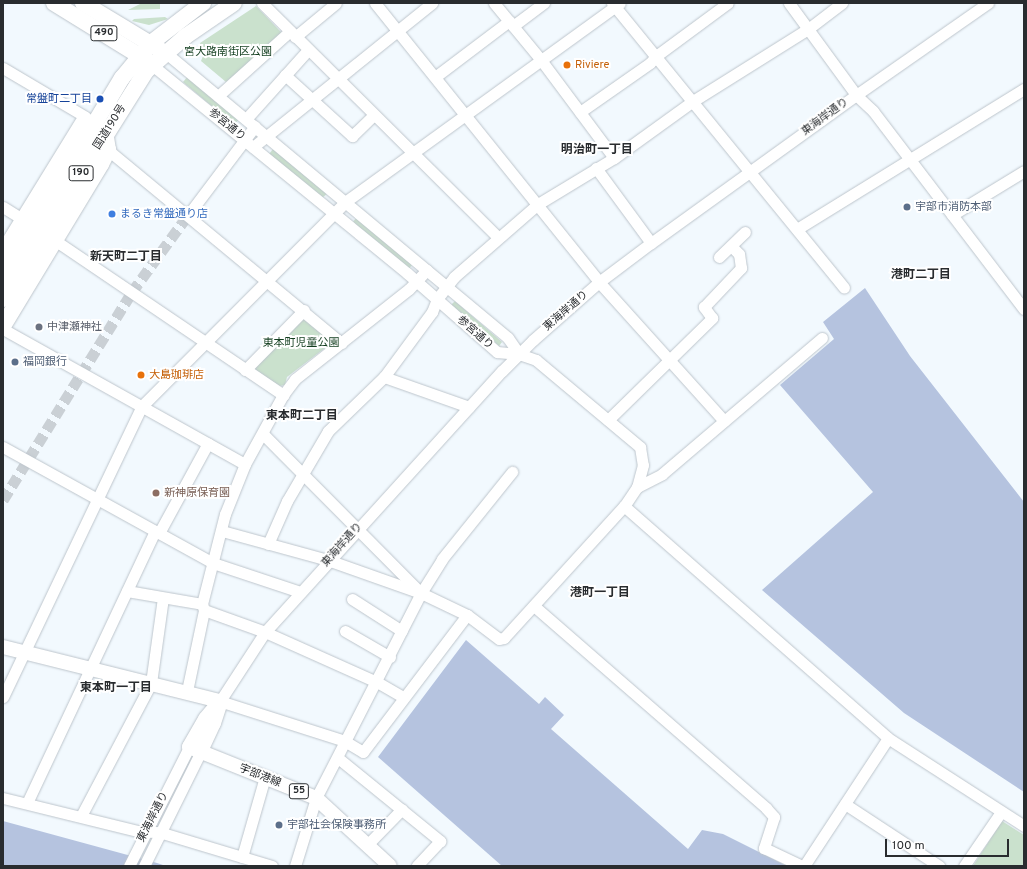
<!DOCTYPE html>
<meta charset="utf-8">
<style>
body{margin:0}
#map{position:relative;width:1027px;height:869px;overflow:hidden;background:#f2f9fe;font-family:Overpass,"Noto Sans JP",sans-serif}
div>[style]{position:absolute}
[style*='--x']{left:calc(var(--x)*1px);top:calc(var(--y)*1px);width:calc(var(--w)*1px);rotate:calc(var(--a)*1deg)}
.green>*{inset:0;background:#cae1cd}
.water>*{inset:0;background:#b5c3df}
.minor-tunnel>*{height:11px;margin-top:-5.5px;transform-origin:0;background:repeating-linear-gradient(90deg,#cad0d5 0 11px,transparent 0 16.5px)}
.roads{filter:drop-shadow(0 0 1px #bdc5cc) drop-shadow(0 0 1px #bdc5cc)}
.minor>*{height:11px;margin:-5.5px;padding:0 5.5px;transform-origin:5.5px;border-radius:5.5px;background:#fff}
.major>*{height:14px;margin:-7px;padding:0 7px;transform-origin:7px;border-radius:7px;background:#fff}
.highway>*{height:16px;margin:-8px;padding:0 8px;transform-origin:8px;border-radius:8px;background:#fff}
.dots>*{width:11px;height:11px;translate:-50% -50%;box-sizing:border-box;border:2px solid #fff;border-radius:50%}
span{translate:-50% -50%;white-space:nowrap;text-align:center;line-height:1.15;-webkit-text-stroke:4px #fff;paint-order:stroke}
.shield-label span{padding:1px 3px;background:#fff;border:1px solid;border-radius:3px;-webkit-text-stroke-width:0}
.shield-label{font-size:10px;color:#292c2f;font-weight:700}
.park-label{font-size:11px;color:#133e1f}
.food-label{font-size:11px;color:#c56008}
.left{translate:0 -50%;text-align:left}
.transit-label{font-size:11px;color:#164399}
.right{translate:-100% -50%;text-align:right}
.street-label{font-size:11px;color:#292c2f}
.service-label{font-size:11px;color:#4e5e75}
.shop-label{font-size:11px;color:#366cbe}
.worship-label{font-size:11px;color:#5b616d}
.education-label{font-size:11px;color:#785e54}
.neighbourhood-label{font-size:12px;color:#292c2f;font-weight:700}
.frame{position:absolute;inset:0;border:4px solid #292c2f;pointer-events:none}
.scale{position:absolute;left:885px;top:839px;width:124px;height:18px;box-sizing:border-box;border:2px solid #292c2f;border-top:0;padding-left:5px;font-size:12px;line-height:14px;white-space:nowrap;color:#292c2f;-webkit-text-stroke:3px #fff;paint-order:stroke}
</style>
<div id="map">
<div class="green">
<div style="clip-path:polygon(142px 3px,160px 3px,160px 9px,128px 10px)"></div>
<div style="clip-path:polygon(256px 6px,281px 32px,280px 37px,226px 82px,201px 61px,203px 56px,200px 43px)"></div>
<div style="clip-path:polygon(165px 17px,168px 19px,149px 25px,132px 21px,134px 19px)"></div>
<div style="clip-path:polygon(188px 76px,239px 119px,234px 125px,183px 82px)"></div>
<div style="clip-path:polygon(274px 148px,328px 193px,322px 198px,269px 154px)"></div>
<div style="clip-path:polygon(357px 217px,412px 265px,408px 270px,352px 223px)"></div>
<div style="clip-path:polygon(455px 301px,502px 342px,499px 346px,451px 305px)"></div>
<div style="clip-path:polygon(301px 317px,330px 341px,329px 345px,287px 377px,285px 385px,280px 386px,252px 369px)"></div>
<div style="clip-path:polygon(1002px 821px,1024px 835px,1024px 866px,973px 866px)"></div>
</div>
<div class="water">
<div style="clip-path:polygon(865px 288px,910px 356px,1024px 502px,1024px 792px,904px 713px,762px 590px,873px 492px,780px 385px,834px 339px,823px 322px)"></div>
<div style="clip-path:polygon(466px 640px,539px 704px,545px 697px,564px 715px,551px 729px,688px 849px,702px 830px,723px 834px,787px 866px,502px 866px,378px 757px)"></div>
<div style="clip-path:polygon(3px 821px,157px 863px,166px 866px,3px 866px)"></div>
</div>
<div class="minor-tunnel">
<div style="--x:3;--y:500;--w:245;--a:-58.2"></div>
<div style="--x:132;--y:292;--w:95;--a:-54"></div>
</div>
<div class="roads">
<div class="minor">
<div style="--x:262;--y:3;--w:332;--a:44.8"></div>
<div style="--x:375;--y:3;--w:358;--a:51.2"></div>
<div style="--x:599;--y:282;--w:187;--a:48"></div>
<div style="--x:494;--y:3;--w:74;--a:50.5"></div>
<div style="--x:541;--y:60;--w:122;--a:53.3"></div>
<div style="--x:612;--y:3;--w:367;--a:50.8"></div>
<div style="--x:789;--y:3;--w:114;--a:53.9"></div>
<div style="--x:856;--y:95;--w:23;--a:43"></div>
<div style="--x:873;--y:111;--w:249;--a:52.7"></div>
<div style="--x:513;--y:26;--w:39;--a:-37"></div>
<div style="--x:295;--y:37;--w:53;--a:-39.7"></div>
<div style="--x:166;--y:53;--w:445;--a:39.8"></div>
<div style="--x:508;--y:338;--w:19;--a:55"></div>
<div style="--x:152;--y:65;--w:329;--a:39.2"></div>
<div style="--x:407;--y:273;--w:120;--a:41.3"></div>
<div style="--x:497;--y:352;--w:22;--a:5"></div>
<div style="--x:519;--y:354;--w:18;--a:19"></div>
<div style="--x:536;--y:360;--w:136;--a:39.9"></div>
<div style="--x:640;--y:447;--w:18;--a:81"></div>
<div style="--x:643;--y:465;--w:23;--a:105"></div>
<div style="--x:637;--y:487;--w:23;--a:124"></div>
<div style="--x:624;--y:506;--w:178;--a:132.3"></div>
<div style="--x:504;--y:638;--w:5;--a:169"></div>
<div style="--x:499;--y:639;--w:40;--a:-143"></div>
<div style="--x:467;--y:615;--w:51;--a:-154.4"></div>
<div style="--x:421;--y:593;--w:99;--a:-160.5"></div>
<div style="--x:328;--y:560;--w:110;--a:-164.7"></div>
<div style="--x:3;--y:68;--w:96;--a:30.6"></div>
<div style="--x:285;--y:75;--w:91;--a:42.3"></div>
<div style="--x:352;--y:136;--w:30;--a:-44"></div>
<div style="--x:435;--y:77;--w:93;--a:-37.1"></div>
<div style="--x:218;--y:96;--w:97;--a:-42.1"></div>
<div style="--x:580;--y:112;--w:85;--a:-35"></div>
<div style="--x:650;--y:63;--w:9;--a:-49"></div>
<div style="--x:656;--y:56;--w:89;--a:-36.4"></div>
<div style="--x:246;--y:119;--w:93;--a:-48.1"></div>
<div style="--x:253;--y:147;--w:230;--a:-38.8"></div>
<div style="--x:108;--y:150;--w:303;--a:39.6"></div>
<div style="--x:596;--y:168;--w:93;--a:53.7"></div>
<div style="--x:3;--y:207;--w:31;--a:32"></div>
<div style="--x:188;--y:215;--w:111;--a:-53"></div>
<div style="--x:952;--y:215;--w:84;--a:-31.4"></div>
<div style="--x:797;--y:229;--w:267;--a:-31.7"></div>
<div style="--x:50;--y:237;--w:282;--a:34.1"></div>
<div style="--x:719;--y:257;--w:36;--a:-44"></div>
<div style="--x:3;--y:329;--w:277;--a:29.2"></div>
<div style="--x:245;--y:370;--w:84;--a:-45.5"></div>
<div style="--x:384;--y:377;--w:90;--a:19.4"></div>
<div style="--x:608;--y:420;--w:146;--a:-44.4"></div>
<div style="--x:712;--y:318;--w:14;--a:-126"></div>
<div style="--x:704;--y:307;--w:54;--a:-46.5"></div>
<div style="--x:741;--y:268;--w:14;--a:-98"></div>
<div style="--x:739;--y:254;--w:11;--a:-135"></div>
<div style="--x:263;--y:434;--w:221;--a:45.2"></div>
<div style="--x:3;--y:447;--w:240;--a:28.9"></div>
<div style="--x:213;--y:563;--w:92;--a:18.4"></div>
<div style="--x:637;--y:487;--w:28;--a:-27"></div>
<div style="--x:662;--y:474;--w:210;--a:-40.4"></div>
<div style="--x:624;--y:506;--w:351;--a:41.3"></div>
<div style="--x:888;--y:738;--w:162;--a:32.9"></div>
<div style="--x:159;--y:533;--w:102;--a:-61.4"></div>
<div style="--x:268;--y:544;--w:47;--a:-66.2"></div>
<div style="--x:287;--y:501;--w:81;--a:-59.6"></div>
<div style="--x:328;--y:431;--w:78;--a:-44"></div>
<div style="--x:384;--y:377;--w:81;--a:-53.6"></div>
<div style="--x:432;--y:312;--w:14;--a:-69"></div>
<div style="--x:437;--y:299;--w:28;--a:-52"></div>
<div style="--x:454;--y:277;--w:111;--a:-41"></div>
<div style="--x:538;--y:204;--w:89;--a:-31.2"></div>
<div style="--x:614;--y:158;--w:97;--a:-35.8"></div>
<div style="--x:693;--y:101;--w:136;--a:-32.1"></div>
<div style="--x:808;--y:29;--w:43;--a:-37.4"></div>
<div style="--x:127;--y:591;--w:76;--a:9.8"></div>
<div style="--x:352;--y:599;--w:59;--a:32.6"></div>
<div style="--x:534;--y:606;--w:308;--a:41"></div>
<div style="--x:766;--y:808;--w:12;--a:48"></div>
<div style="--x:774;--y:817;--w:33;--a:108"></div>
<div style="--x:764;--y:848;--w:42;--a:25.3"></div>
<div style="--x:204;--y:610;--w:65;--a:19.8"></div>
<div style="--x:265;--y:632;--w:123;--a:24.1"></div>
<div style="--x:377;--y:682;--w:30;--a:30"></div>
<div style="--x:467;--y:615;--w:172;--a:127.2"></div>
<div style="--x:363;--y:752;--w:21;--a:-149"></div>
<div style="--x:345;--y:741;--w:131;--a:-162.3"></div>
<div style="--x:220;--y:701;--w:82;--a:-56.9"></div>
<div style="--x:265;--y:632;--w:353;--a:-47.8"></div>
<div style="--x:502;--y:371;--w:44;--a:-45"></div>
<div style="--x:533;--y:340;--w:88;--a:-41.3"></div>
<div style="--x:599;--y:282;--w:65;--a:-36.9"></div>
<div style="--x:651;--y:243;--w:253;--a:-35.8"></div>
<div style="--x:856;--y:95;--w:161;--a:-34.9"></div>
<div style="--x:345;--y:631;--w:52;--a:30"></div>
<div style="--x:187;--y:691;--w:83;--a:-78.1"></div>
<div style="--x:204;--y:610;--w:6;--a:-108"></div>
<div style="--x:202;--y:604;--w:93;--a:-75.7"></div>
<div style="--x:225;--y:514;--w:54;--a:-68.2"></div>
<div style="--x:245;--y:464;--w:79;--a:-61.2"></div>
<div style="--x:283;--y:395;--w:20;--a:-53"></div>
<div style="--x:295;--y:379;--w:145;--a:-38.3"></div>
<div style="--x:409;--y:289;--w:26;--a:-47"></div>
<div style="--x:3;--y:697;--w:322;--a:-64.5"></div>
<div style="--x:142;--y:406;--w:288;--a:-45.1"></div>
<div style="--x:345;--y:202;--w:339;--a:-35.9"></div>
<div style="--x:338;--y:758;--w:132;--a:39.1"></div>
<div style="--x:440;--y:841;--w:34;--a:133"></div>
<div style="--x:3;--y:798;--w:138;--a:13.8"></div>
<div style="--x:137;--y:831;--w:22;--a:3"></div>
<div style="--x:159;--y:832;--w:118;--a:16.7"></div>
<div style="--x:27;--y:803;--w:301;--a:-64.8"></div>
<div style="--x:845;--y:804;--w:113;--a:33.4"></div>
<div style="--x:81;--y:816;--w:150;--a:-62.2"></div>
<div style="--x:151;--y:683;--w:86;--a:-82"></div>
<div style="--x:367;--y:845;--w:50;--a:-45.8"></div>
<div style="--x:242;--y:857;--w:83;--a:-74"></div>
<div style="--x:129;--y:866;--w:133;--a:-63.2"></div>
<div style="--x:144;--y:866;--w:126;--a:-63.6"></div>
<div style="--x:295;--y:866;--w:71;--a:-72.8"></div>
<div style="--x:316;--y:798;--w:230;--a:-62.9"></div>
<div style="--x:421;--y:593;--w:40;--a:-58"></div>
<div style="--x:442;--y:559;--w:112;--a:-51.2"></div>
<div style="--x:804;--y:866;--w:153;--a:-56.7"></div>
<div style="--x:964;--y:866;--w:65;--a:-55.6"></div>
</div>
<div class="major">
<div style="--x:3;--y:647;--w:224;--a:14"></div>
<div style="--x:220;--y:701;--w:23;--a:130"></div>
<div style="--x:205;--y:719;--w:32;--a:120"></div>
<div style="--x:189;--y:747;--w:137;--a:21.9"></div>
<div style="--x:316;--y:798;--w:100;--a:42.6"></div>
<div style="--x:200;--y:753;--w:33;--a:-65"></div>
<div style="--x:214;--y:723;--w:20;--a:-72"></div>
</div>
<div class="highway">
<div style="--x:54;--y:3;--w:110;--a:31.7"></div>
<div style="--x:83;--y:3;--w:89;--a:31.2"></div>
<div style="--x:3;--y:253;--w:153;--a:-58.4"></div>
<div style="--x:3;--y:276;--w:231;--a:-59"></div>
<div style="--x:122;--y:78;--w:45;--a:-50.4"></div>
<div style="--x:151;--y:43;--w:66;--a:-37.6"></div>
<div style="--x:3;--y:299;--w:269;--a:-57.9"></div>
<div style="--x:146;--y:71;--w:53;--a:-41.2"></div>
<div style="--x:186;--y:36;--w:58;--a:-34.5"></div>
<div style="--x:3;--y:326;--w:189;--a:-58.8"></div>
<div style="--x:101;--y:164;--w:16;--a:-63"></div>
<div style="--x:108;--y:150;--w:13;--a:-99"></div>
</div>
</div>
<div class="dots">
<div style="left:567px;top:65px;background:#e8710a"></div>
<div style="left:100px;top:99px;background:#1a4fb4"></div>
<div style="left:907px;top:207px;background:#5c6f8a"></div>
<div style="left:112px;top:214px;background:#3f7fe0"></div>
<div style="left:39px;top:327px;background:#6b7280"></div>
<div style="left:15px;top:362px;background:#5c6f8a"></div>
<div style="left:141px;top:375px;background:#e8710a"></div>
<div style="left:156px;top:493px;background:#8d6e63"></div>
<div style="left:279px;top:825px;background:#5c6f8a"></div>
</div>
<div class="shield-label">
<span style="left:104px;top:33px">490</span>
<span style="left:81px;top:173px">190</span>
<span style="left:299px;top:791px">55</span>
</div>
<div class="park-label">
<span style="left:228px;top:52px">宮大路南街区公園</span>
<span style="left:301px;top:343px">東本町児童公園</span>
</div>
<div class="food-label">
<span class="left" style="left:575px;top:65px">Riviere</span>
<span class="left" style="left:149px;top:375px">大島珈琲店</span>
</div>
<div class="transit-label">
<span class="right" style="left:92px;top:99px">常盤町二丁目</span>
</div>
<div class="street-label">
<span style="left:825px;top:117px;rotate:-36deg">東海岸通り</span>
<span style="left:227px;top:125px;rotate:39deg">参宮通り</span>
<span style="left:110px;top:127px;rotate:-58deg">国道190号</span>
<span style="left:566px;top:311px;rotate:-41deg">東海岸通り</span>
<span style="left:475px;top:333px;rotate:41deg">参宮通り</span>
<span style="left:342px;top:545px;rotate:-48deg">東海岸通り</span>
<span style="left:260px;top:776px;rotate:21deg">宇部港線</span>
<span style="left:153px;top:817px;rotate:-63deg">東海岸通り</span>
</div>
<div class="service-label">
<span class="left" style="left:915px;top:207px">宇部市消防本部</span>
<span class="left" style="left:23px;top:362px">福岡銀行</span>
<span class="left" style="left:287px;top:825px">宇部社会保険事務所</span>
</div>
<div class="shop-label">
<span class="left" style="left:120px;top:214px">まるき常盤通り店</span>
</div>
<div class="worship-label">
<span class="left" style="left:47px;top:327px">中津瀬神社</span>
</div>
<div class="education-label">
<span class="left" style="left:164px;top:493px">新神原保育園</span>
</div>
<div class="neighbourhood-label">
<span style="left:597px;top:151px">明治町一丁目</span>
<span style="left:126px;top:258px">新天町二丁目</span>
<span style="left:921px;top:276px">港町二丁目</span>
<span style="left:302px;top:417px">東本町二丁目</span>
<span style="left:600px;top:594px">港町一丁目</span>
<span style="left:116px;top:689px">東本町一丁目</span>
</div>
<div class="frame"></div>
<div class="scale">100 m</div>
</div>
